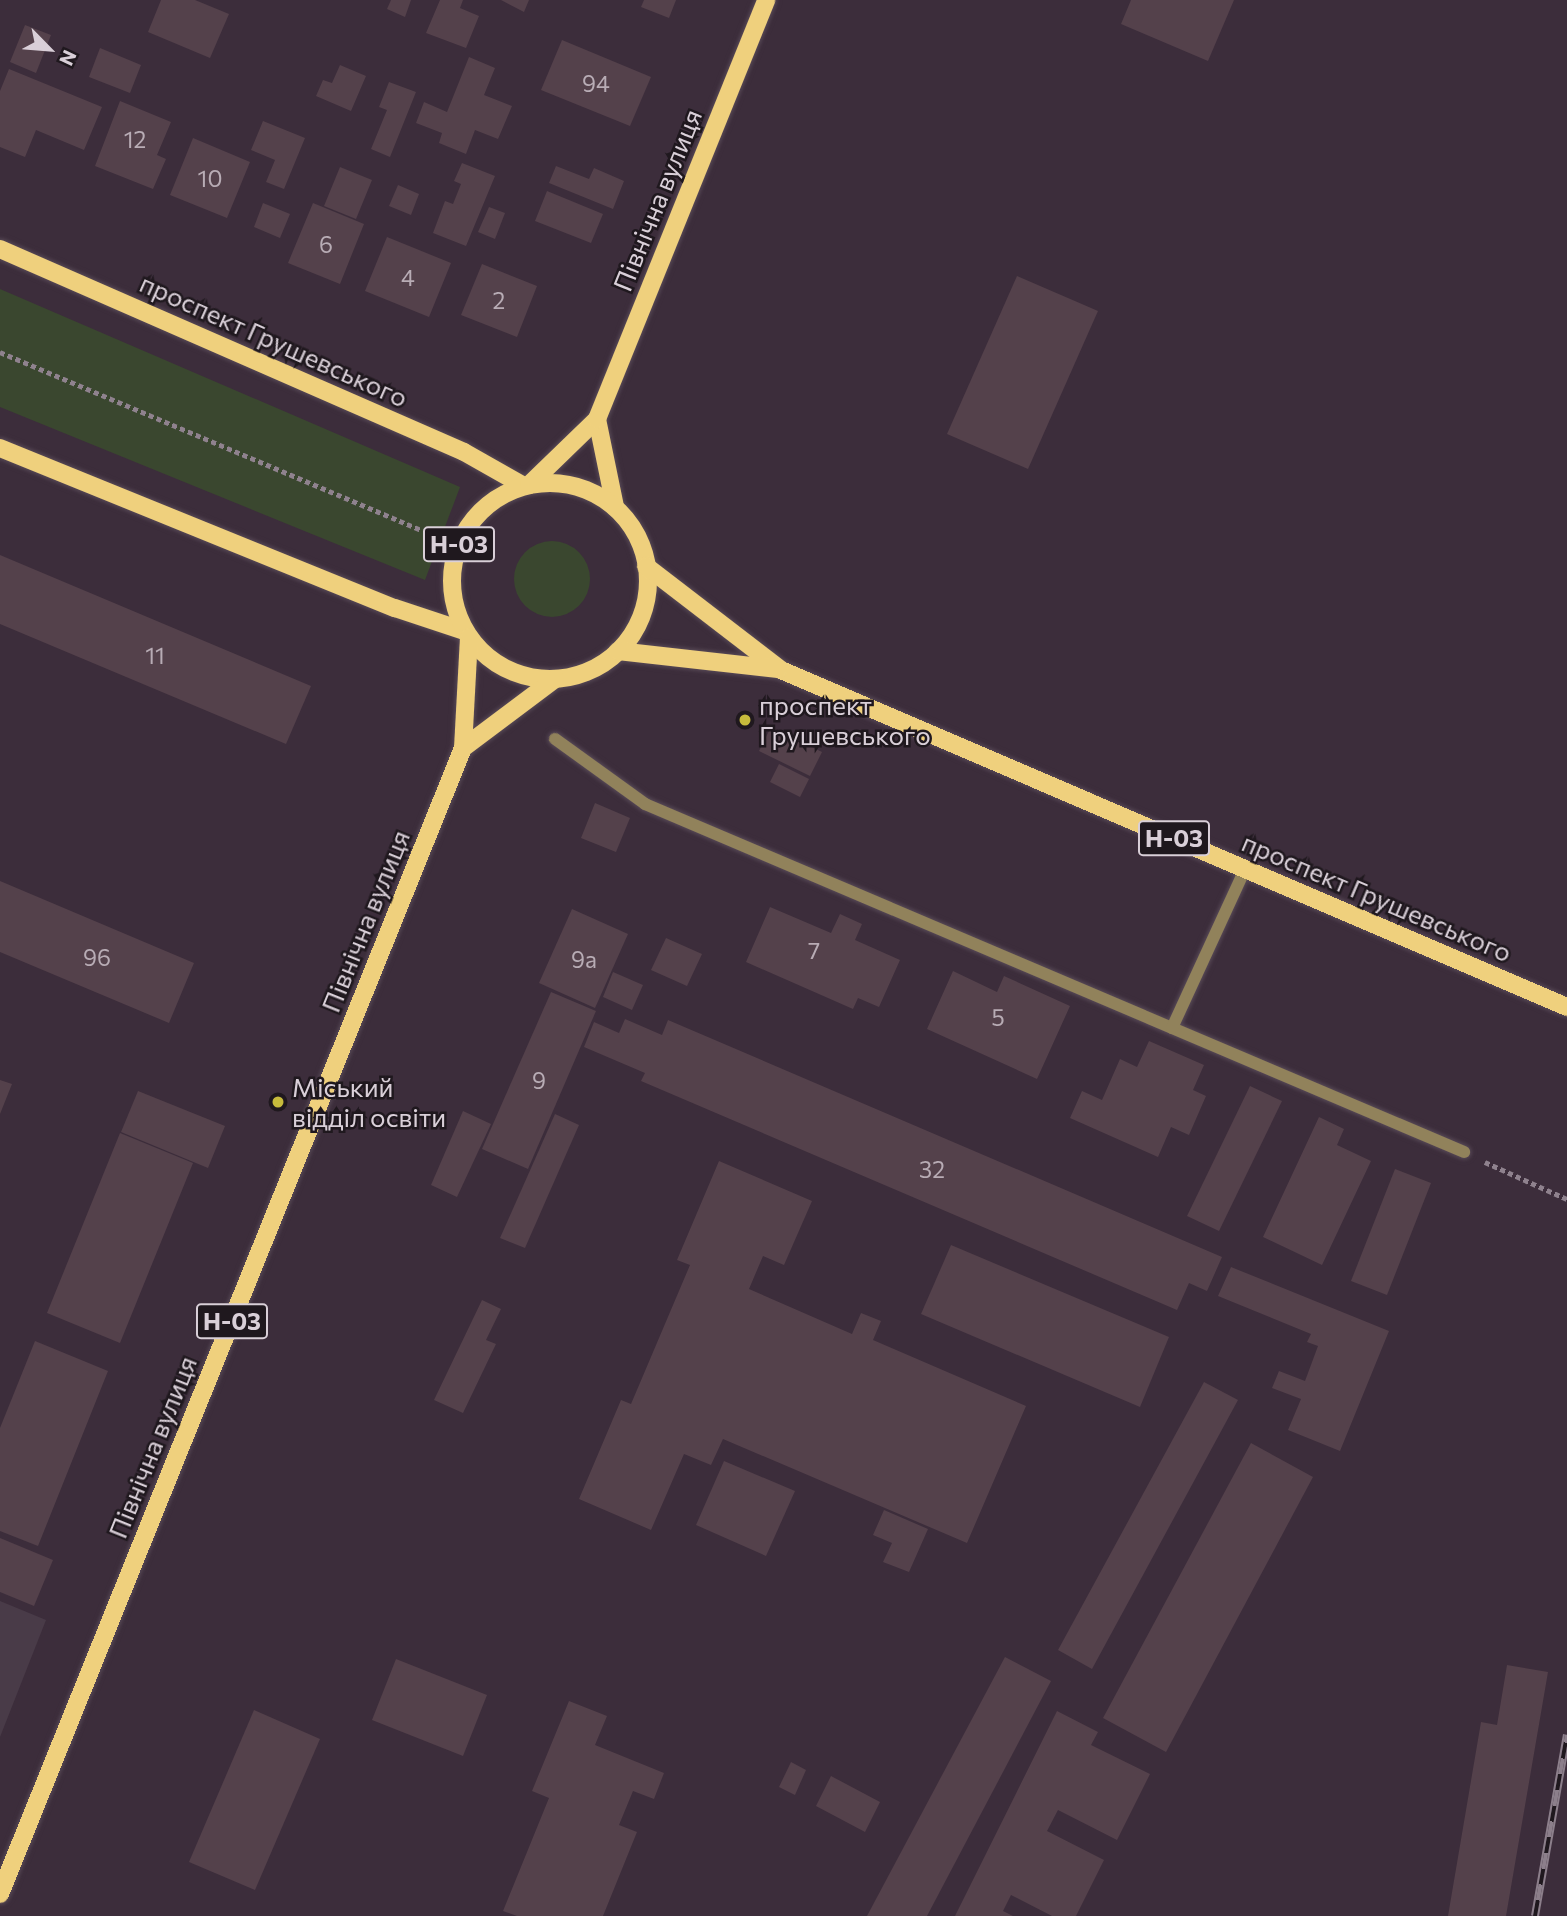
<!DOCTYPE html>
<meta charset="utf-8">
<style>
body{margin:0}
#map{position:relative;width:1567px;height:1916px;overflow:hidden;background:#3c2d3b;font-family:Commissioner,sans-serif}
div>[style]{position:absolute}
[style*='--x']{left:calc(var(--x)*1px);top:calc(var(--y)*1px);width:calc(var(--w)*1px);rotate:calc(var(--a)*1deg)}
.education>*{inset:0;background:#493b48}
.green>*{inset:0;background:#3a472f}
.round{border-radius:50%}
.building>*{inset:0;background:#54414b}
.path>*{height:4.5px;margin-top:-2.25px;transform-origin:0;background:repeating-linear-gradient(90deg,#8f828e 0 5px,transparent 0 8.5px)}
.roads{filter:drop-shadow(0 0 2px #584a57) drop-shadow(0 0 2px #584a57)}
.minor>*{height:12px;margin:-6px;padding:0 6px;transform-origin:6px;border-radius:6px;background:#91825b}
.major>*{height:18px;margin:-9px;padding:0 9px;transform-origin:9px;border-radius:9px;background:#efd07d}
.major>.ring{margin:-9px;padding:0;box-sizing:content-box;background:none;border:18px solid #efd07d;border-radius:50%}
.rail>*{height:8px;margin-top:-4px;transform-origin:0;background:repeating-linear-gradient(90deg,#1f181e 0 16px,#8c7f8b 0 32px);box-sizing:border-box;border-block:2px solid #8c7f8b}
.dots>*{width:19px;height:19px;translate:-50% -50%;box-sizing:border-box;border:4px solid #1f181e;border-radius:50%}
span{translate:-50% -50%;white-space:nowrap;text-align:center;line-height:1.15;-webkit-text-stroke:5px #1f181e;paint-order:stroke}
.number-label{font-size:23px;color:#b8acb5}
.number-label span{-webkit-text-stroke-width:0}
.shield-label span{padding:2px 5px;background:#1f181e;border:2px solid;border-radius:5px;-webkit-text-stroke-width:0}
.shield-label{font-size:24px;color:#d9cfd8;font-weight:700}
.street-label{font-size:26px;color:#d9cfd8}
.poi-label{font-size:26px;color:#d9cfd8}
.left{translate:0 -50%;text-align:left}
.north{position:absolute;left:14px;top:14px;width:70px;height:70px;-webkit-text-stroke:5px #1f181e;paint-order:stroke;rotate:115deg;font-size:19px;font-weight:700;line-height:28px;text-align:center;color:#d9cfd8}
.north::after{content:'';display:block;margin:auto;width:24px;height:32px;background:#d9cfd8;clip-path:polygon(50% 0,100% 100%,50% 72%,0 100%)}
</style>
<div id="map">
<div class="education">
<div style="clip-path:polygon(0 1601px,46px 1620px,0 1737px)"></div>
</div>
<div class="green">
<div style="clip-path:polygon(0 289px,460px 487px,425px 580px,0 407px)"></div>
<div class="round" style="left:514px;top:541px;width:76px;height:76px"></div>
</div>
<div class="building">
<div style="clip-path:polygon(161px 0,195px 0,229px 14px,210px 58px,148px 32px)"></div>
<div style="clip-path:polygon(391px 0,411px 0,405px 17px,387px 9px)"></div>
<div style="clip-path:polygon(440px 0,463px 0,460px 8px,479px 16px,466px 48px,426px 33px)"></div>
<div style="clip-path:polygon(501px 0,529px 0,524px 12px)"></div>
<div style="clip-path:polygon(644px 0,676px 0,669px 18px,641px 7px)"></div>
<div style="clip-path:polygon(1131px 0,1234px 0,1208px 61px,1121px 24px)"></div>
<div style="clip-path:polygon(25px 25px,51px 35px,36px 73px,10px 62px)"></div>
<div style="clip-path:polygon(562px 40px,651px 77px,630px 126px,541px 90px)"></div>
<div style="clip-path:polygon(100px 48px,141px 65px,130px 93px,89px 77px)"></div>
<div style="clip-path:polygon(469px 57px,495px 68px,484px 95px,512px 106px,498px 139px,475px 130px,466px 154px,439px 143px,442px 133px,416px 123px,424px 102px,447px 112px)"></div>
<div style="clip-path:polygon(340px 65px,366px 76px,351px 111px,316px 96px,323px 80px,332px 83px)"></div>
<div style="clip-path:polygon(9px 69px,102px 107px,84px 150px,36px 130px,25px 157px,0 147px,0 91px)"></div>
<div style="clip-path:polygon(389px 82px,416px 92px,390px 157px,371px 149px,387px 110px,379px 107px)"></div>
<div style="clip-path:polygon(120px 101px,171px 122px,157px 155px,166px 159px,153px 189px,95px 166px)"></div>
<div style="clip-path:polygon(263px 121px,305px 138px,284px 189px,266px 182px,275px 160px,251px 150px)"></div>
<div style="clip-path:polygon(193px 138px,250px 162px,227px 218px,170px 195px)"></div>
<div style="clip-path:polygon(462px 163px,495px 176px,466px 246px,433px 233px,445px 201px,453px 204px,461px 184px,454px 181px)"></div>
<div style="clip-path:polygon(556px 166px,589px 179px,594px 168px,624px 181px,613px 209px,549px 183px)"></div>
<div style="clip-path:polygon(340px 167px,372px 180px,356px 219px,324px 206px)"></div>
<div style="clip-path:polygon(398px 185px,419px 194px,411px 215px,389px 206px)"></div>
<div style="clip-path:polygon(547px 191px,603px 214px,591px 243px,535px 221px)"></div>
<div style="clip-path:polygon(263px 203px,290px 214px,280px 238px,254px 227px)"></div>
<div style="clip-path:polygon(313px 203px,364px 224px,340px 284px,288px 263px)"></div>
<div style="clip-path:polygon(489px 207px,505px 213px,495px 239px,478px 232px)"></div>
<div style="clip-path:polygon(387px 237px,451px 263px,429px 317px,365px 291px)"></div>
<div style="clip-path:polygon(482px 264px,537px 286px,517px 337px,461px 315px)"></div>
<div style="clip-path:polygon(1017px 276px,1098px 311px,1028px 469px,947px 434px)"></div>
<div style="clip-path:polygon(0 555px,311px 686px,286px 744px,0 624px)"></div>
<div style="clip-path:polygon(771px 727px,822px 752px,810px 776px,759px 751px)"></div>
<div style="clip-path:polygon(779px 764px,809px 779px,800px 797px,770px 782px)"></div>
<div style="clip-path:polygon(595px 803px,630px 818px,616px 852px,581px 838px)"></div>
<div style="clip-path:polygon(0 881px,194px 963px,169px 1023px,0 952px)"></div>
<div style="clip-path:polygon(770px 907px,831px 933px,840px 914px,862px 924px,855px 940px,900px 960px,879px 1007px,858px 998px,853px 1009px,746px 962px)"></div>
<div style="clip-path:polygon(572px 909px,628px 934px,595px 1008px,539px 983px)"></div>
<div style="clip-path:polygon(666px 938px,702px 954px,687px 986px,651px 970px)"></div>
<div style="clip-path:polygon(953px 971px,997px 992px,1004px 976px,1070px 1006px,1037px 1079px,927px 1029px)"></div>
<div style="clip-path:polygon(613px 972px,643px 985px,632px 1010px,603px 997px)"></div>
<div style="clip-path:polygon(551px 992px,596px 1011px,528px 1169px,482px 1149px)"></div>
<div style="clip-path:polygon(625px 1019px,662px 1035px,668px 1020px,1222px 1257px,1207px 1291px,1189px 1283px,1177px 1310px,641px 1081px,645px 1073px,584px 1047px,594px 1022px,619px 1033px)"></div>
<div style="clip-path:polygon(1149px 1041px,1204px 1065px,1193px 1090px,1206px 1096px,1189px 1135px,1171px 1127px,1158px 1157px,1070px 1118px,1082px 1091px,1102px 1100px,1120px 1059px,1137px 1067px)"></div>
<div style="clip-path:polygon(0 1080px,12px 1084px,0 1114px)"></div>
<div style="clip-path:polygon(1250px 1086px,1282px 1101px,1219px 1231px,1187px 1216px)"></div>
<div style="clip-path:polygon(138px 1091px,225px 1126px,208px 1168px,121px 1132px)"></div>
<div style="clip-path:polygon(463px 1111px,491px 1124px,457px 1197px,431px 1185px)"></div>
<div style="clip-path:polygon(555px 1114px,579px 1125px,525px 1248px,500px 1238px)"></div>
<div style="clip-path:polygon(1319px 1117px,1344px 1129px,1337px 1145px,1371px 1161px,1322px 1265px,1263px 1237px)"></div>
<div style="clip-path:polygon(120px 1133px,193px 1163px,120px 1343px,47px 1313px)"></div>
<div style="clip-path:polygon(719px 1161px,812px 1201px,784px 1265px,763px 1256px,749px 1289px,852px 1334px,861px 1313px,881px 1321px,873px 1340px,1026px 1406px,967px 1543px,723px 1439px,711px 1465px,684px 1454px,651px 1530px,579px 1499px,621px 1400px,631px 1404px,690px 1265px,677px 1260px)"></div>
<div style="clip-path:polygon(1395px 1169px,1431px 1183px,1387px 1295px,1351px 1281px)"></div>
<div style="clip-path:polygon(951px 1245px,1169px 1337px,1140px 1407px,921px 1314px)"></div>
<div style="clip-path:polygon(1231px 1267px,1389px 1331px,1340px 1451px,1288px 1430px,1301px 1399px,1272px 1388px,1279px 1371px,1305px 1381px,1318px 1346px,1307px 1342px,1311px 1334px,1218px 1296px)"></div>
<div style="clip-path:polygon(482px 1300px,501px 1309px,486px 1340px,496px 1344px,463px 1413px,434px 1400px)"></div>
<div style="clip-path:polygon(35px 1341px,108px 1371px,38px 1546px,0 1531px,0 1428px)"></div>
<div style="clip-path:polygon(1204px 1382px,1238px 1400px,1092px 1669px,1058px 1650px)"></div>
<div style="clip-path:polygon(1251px 1443px,1313px 1477px,1166px 1752px,1103px 1718px)"></div>
<div style="clip-path:polygon(724px 1461px,795px 1491px,766px 1556px,696px 1525px)"></div>
<div style="clip-path:polygon(884px 1510px,928px 1529px,909px 1572px,883px 1562px,892px 1543px,873px 1535px)"></div>
<div style="clip-path:polygon(0 1538px,53px 1560px,34px 1606px,0 1592px)"></div>
<div style="clip-path:polygon(1005px 1657px,1051px 1681px,927px 1916px,867px 1916px)"></div>
<div style="clip-path:polygon(396px 1659px,487px 1695px,463px 1756px,372px 1720px)"></div>
<div style="clip-path:polygon(1507px 1665px,1548px 1672px,1506px 1916px,1448px 1916px,1481px 1722px,1497px 1725px)"></div>
<div style="clip-path:polygon(569px 1701px,607px 1716px,595px 1745px,664px 1773px,654px 1799px,633px 1791px,619px 1825px,637px 1832px,603px 1916px,517px 1916px,503px 1911px,549px 1798px,532px 1791px)"></div>
<div style="clip-path:polygon(254px 1710px,320px 1739px,255px 1890px,189px 1862px)"></div>
<div style="clip-path:polygon(1057px 1711px,1098px 1732px,1091px 1745px,1150px 1774px,1117px 1840px,1058px 1810px,1047px 1831px,1104px 1860px,1076px 1916px,1052px 1916px,1011px 1895px,1003px 1911px,1013px 1916px,955px 1916px)"></div>
<div style="clip-path:polygon(791px 1762px,806px 1770px,795px 1795px,779px 1787px)"></div>
<div style="clip-path:polygon(831px 1776px,880px 1802px,865px 1832px,816px 1806px)"></div>
</div>
<div class="path">
<div style="--x:0;--y:352;--w:458;--a:22.9"></div>
<div style="--x:1485;--y:1162;--w:90;--a:24.3"></div>
</div>
<div class="roads">
<div class="minor">
<div style="--x:555;--y:739;--w:111;--a:35.8"></div>
<div style="--x:645;--y:804;--w:890;--a:23.02"></div>
<div style="--x:1172;--y:1028;--w:175;--a:-65.3"></div>
</div>
<div class="major">
<div style="--x:0;--y:249;--w:506;--a:23.63"></div>
<div style="--x:464;--y:452;--w:69;--a:29.5"></div>
<div style="--x:597;--y:419;--w:90;--a:78.4"></div>
<div style="--x:0;--y:448;--w:426;--a:22.1"></div>
<div style="--x:395;--y:608;--w:73;--a:18.4"></div>
<div class="ring" style="left:452px;top:483px;width:178px;height:178px"></div>
<div style="--x:529;--y:485;--w:95;--a:-44.1"></div>
<div style="--x:597;--y:419;--w:452;--a:-68"></div>
<div style="--x:646;--y:566;--w:170;--a:37.6"></div>
<div style="--x:781;--y:670;--w:855;--a:23.21"></div>
<div style="--x:618;--y:651;--w:161;--a:6.4"></div>
<div style="--x:463;--y:748;--w:115;--a:-36.9"></div>
<div style="--x:0;--y:1894;--w:1236;--a:-68"></div>
<div style="--x:463;--y:748;--w:111;--a:-86.9"></div>
</div>
</div>
<div class="rail">
<div style="--x:1535;--y:1916;--w:184;--a:-80"></div>
</div>
<div class="dots">
<div style="left:745px;top:720px;background:#c7bb3c"></div>
<div style="left:278px;top:1102px;background:#c7bb3c"></div>
</div>
<div class="number-label">
<span style="left:596px;top:83px">94</span>
<span style="left:135px;top:139px">12</span>
<span style="left:210px;top:178px">10</span>
<span style="left:326px;top:244px">6</span>
<span style="left:408px;top:277px">4</span>
<span style="left:499px;top:300px">2</span>
<span style="left:155px;top:655px">11</span>
<span style="left:814px;top:950px">7</span>
<span style="left:97px;top:957px">96</span>
<span style="left:584px;top:959px">9а</span>
<span style="left:998px;top:1017px">5</span>
<span style="left:539px;top:1080px">9</span>
<span style="left:932px;top:1169px">32</span>
</div>
<div class="shield-label">
<span style="left:459px;top:544px">Н-03</span>
<span style="left:1174px;top:838px">Н-03</span>
<span style="left:232px;top:1321px">Н-03</span>
</div>
<div class="street-label">
<span style="left:657px;top:200px;rotate:-68deg">Північна вулиця</span>
<span style="left:274px;top:340px;rotate:24deg">проспект Грушевського</span>
<span style="left:1377px;top:897px;rotate:23deg">проспект Грушевського</span>
<span style="left:365px;top:921px;rotate:-68deg">Північна вулиця</span>
<span style="left:152px;top:1447px;rotate:-68deg">Північна вулиця</span>
</div>
<div class="poi-label">
<span class="left" style="left:759px;top:720px">проспект<br>Грушевського</span>
<span class="left" style="left:292px;top:1102px">Міський<br>відділ освіти</span>
</div>
<div class="north">N</div>
</div>
